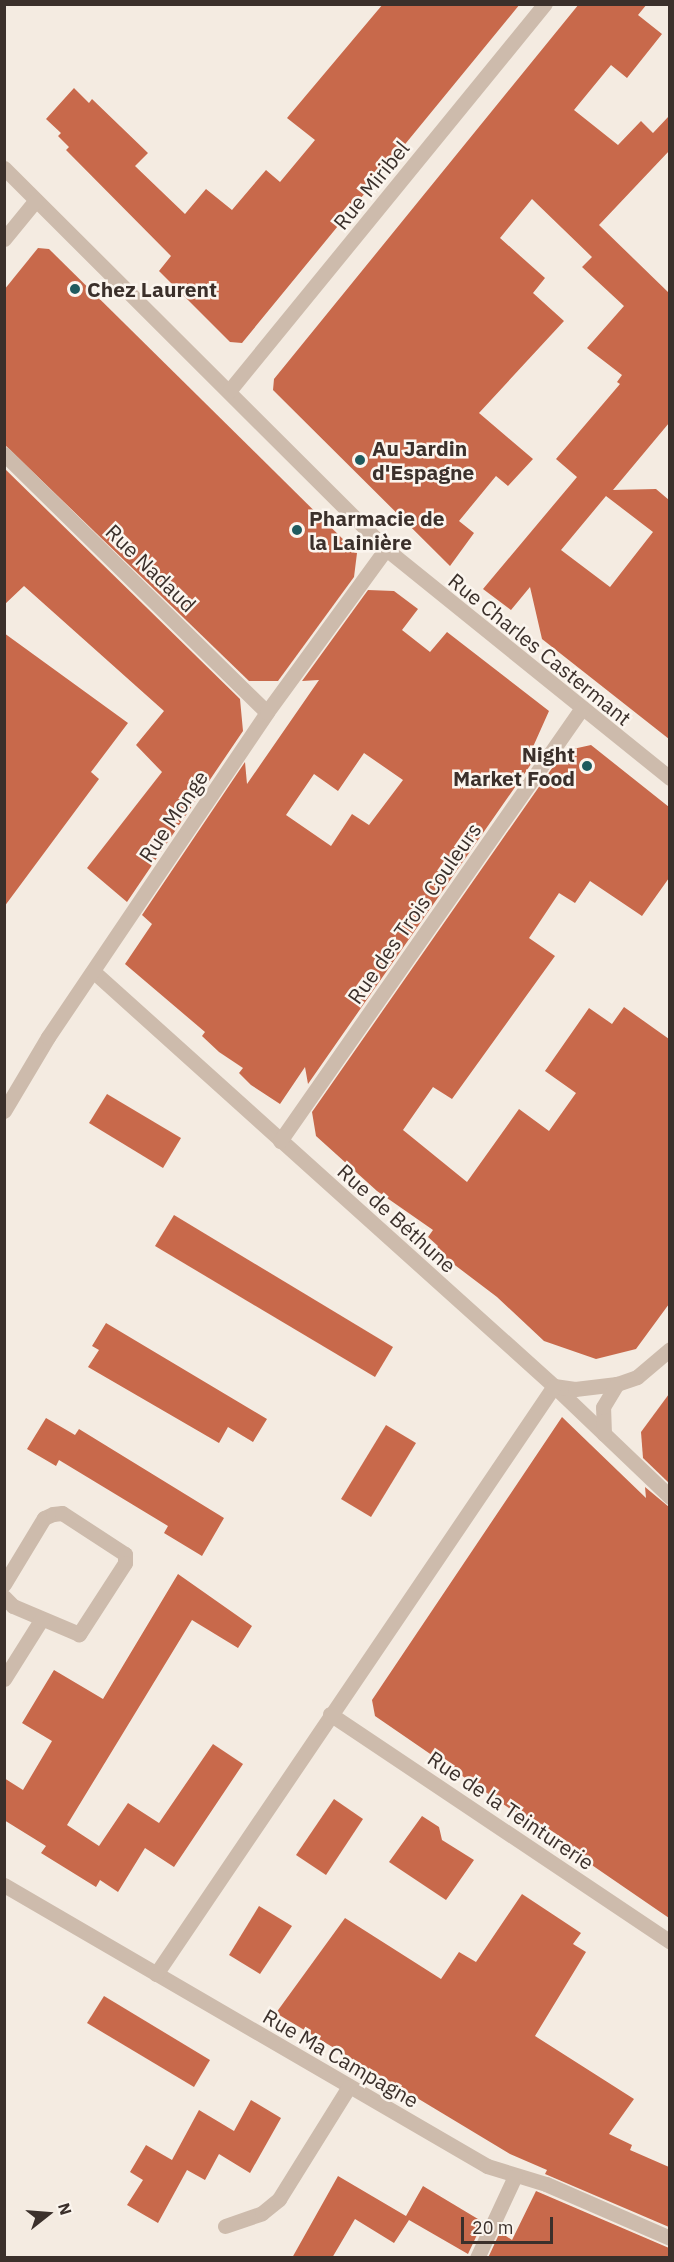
<!DOCTYPE html>
<meta charset="utf-8">
<style>
body{margin:0}
#map{position:relative;width:674px;height:2262px;overflow:hidden;background:#f4ebe1;font-family:"IBM Plex Sans",sans-serif}
div>[style]{position:absolute}
[style*='--x']{left:calc(var(--x)*1px);top:calc(var(--y)*1px);width:calc(var(--w)*1px);rotate:calc(var(--a)*1deg)}
.building>*{inset:0;background:#c8694b}
.minor>*{height:15px;margin:-7.5px;padding:0 7.5px;transform-origin:7.5px;border-radius:7.5px;background:#cdbbac}
.dots>*{width:16px;height:16px;translate:-50% -50%;box-sizing:border-box;border:3px solid #fbf5ee;border-radius:50%}
span{translate:-50% -50%;white-space:nowrap;text-align:center;line-height:1.15;-webkit-text-stroke:5px #fbf5ee;paint-order:stroke}
.street-label{font-size:21px;color:#3b302b}
.poi-label{font-size:21px;color:#3b302b;font-weight:700}
.left{translate:0 -50%;text-align:left}
.right{translate:-100% -50%;text-align:right}
.frame{position:absolute;inset:0;border:6px solid #3b302b;pointer-events:none}
.north{position:absolute;left:18px;top:2184px;width:60px;height:60px;-webkit-text-stroke:4px #fbf5ee;paint-order:stroke;rotate:73deg;font-size:16px;font-weight:700;line-height:24px;text-align:center;color:#3b302b}
.north::after{content:'';display:block;margin:auto;width:21px;height:27px;background:#3b302b;clip-path:polygon(50% 0,100% 100%,50% 72%,0 100%)}
.scale{position:absolute;left:461px;top:2217px;width:92px;height:27px;box-sizing:border-box;border:3px solid #3b302b;border-top:0;padding-left:8px;font-size:18px;line-height:21px;white-space:nowrap;color:#3b302b;-webkit-text-stroke:4px #fbf5ee;paint-order:stroke}
</style>
<div id="map">
<div class="building">
<div style="clip-path:polygon(383px 4px,520px 4px,242px 343px,230px 342px,159px 271px,171px 256px,66px 150px,69px 147px,58px 136px,61px 133px,46px 119px,74px 88px,89px 103px,92px 99px,148px 153px,135px 166px,185px 214px,206px 189px,232px 210px,266px 170px,280px 182px,315px 140px,287px 118px)"></div>
<div style="clip-path:polygon(evenodd,579px 4px,647px 4px,638px 15px,662px 34px,627px 78px,611px 65px,574px 110px,618px 145px,641px 121px,653px 133px,669px 116px,669px 151px,599px 225px,669px 293px,669px 423px,613px 490px,656px 489px,669px 500px,669px 739px,542px 639px,530px 587px,511px 610px,483px 589px,577px 477px,556px 459px,620px 384px,617px 382px,622px 375px,587px 348px,624px 306px,582px 267px,592px 257px,532px 199px,500px 238px,545px 278px,533px 293px,564px 321px,479px 413px,533px 459px,508px 486px,496px 476px,459px 521px,474px 533px,450px 566px,273px 390px,274px 379px,579px 4px,606px 496px,653px 532px,610px 587px,561px 550px,606px 496px)"></div>
<div style="clip-path:polygon(38px 248px,49px 249px,357px 553px,354px 577px,278px 681px,249px 681px,4px 444px,4px 290px)"></div>
<div style="clip-path:polygon(4px 468px,240px 699px,243px 731px,127px 902px,87px 868px,162px 772px,136px 745px,164px 711px,24px 586px,4px 605px)"></div>
<div style="clip-path:polygon(evenodd,368px 590px,394px 591px,418px 609px,402px 630px,430px 652px,447px 632px,549px 711px,528px 758px,536px 757px,308px 1084px,305px 1067px,280px 1104px,251px 1085px,239px 1073px,243px 1068px,219px 1052px,202px 1036px,205px 1032px,125px 964px,152px 924px,142px 915px,245px 762px,247px 784px,319px 680px,302px 681px,368px 590px,364px 753px,403px 780px,369px 825px,352px 814px,331px 846px,286px 815px,314px 774px,338px 791px,364px 753px)"></div>
<div style="clip-path:polygon(4px 633px,128px 723px,91px 772px,99px 779px,4px 907px)"></div>
<div style="clip-path:polygon(591px 745px,669px 807px,669px 878px,642px 916px,590px 881px,575px 903px,559px 893px,529px 938px,555px 956px,452px 1099px,433px 1087px,403px 1130px,467px 1182px,519px 1109px,549px 1131px,576px 1093px,545px 1071px,589px 1008px,612px 1024px,624px 1007px,669px 1039px,669px 1304px,636px 1349px,596px 1359px,544px 1341px,497px 1297px,435px 1250px,438px 1246px,428px 1237px,433px 1230px,377px 1191px,316px 1136px,312px 1112px,564px 751px)"></div>
<div style="clip-path:polygon(107px 1094px,181px 1138px,163px 1168px,89px 1123px)"></div>
<div style="clip-path:polygon(174px 1215px,393px 1347px,375px 1377px,155px 1246px)"></div>
<div style="clip-path:polygon(106px 1323px,267px 1419px,253px 1442px,228px 1427px,219px 1443px,88px 1367px,99px 1350px,92px 1346px)"></div>
<div style="clip-path:polygon(669px 1394px,669px 1483px,643px 1458px,641px 1432px)"></div>
<div style="clip-path:polygon(562px 1417px,646px 1498px,645px 1487px,669px 1507px,669px 1918px,375px 1716px,372px 1700px)"></div>
<div style="clip-path:polygon(46px 1418px,75px 1435px,79px 1429px,224px 1518px,202px 1556px,164px 1533px,168px 1526px,59px 1460px,56px 1466px,27px 1449px)"></div>
<div style="clip-path:polygon(386px 1425px,416px 1443px,371px 1517px,341px 1499px)"></div>
<div style="clip-path:polygon(178px 1574px,252px 1626px,238px 1648px,192px 1620px,67px 1825px,99px 1846px,128px 1803px,159px 1823px,213px 1744px,243px 1764px,174px 1867px,145px 1848px,118px 1892px,100px 1880px,96px 1887px,41px 1853px,46px 1846px,4px 1820px,4px 1778px,23px 1790px,52px 1741px,22px 1723px,54px 1670px,103px 1699px)"></div>
<div style="clip-path:polygon(334px 1799px,363px 1819px,326px 1875px,296px 1855px)"></div>
<div style="clip-path:polygon(422px 1816px,439px 1827px,442px 1840px,474px 1860px,446px 1900px,389px 1862px)"></div>
<div style="clip-path:polygon(522px 1894px,581px 1933px,573px 1944px,586px 1952px,535px 2036px,634px 2099px,609px 2134px,632px 2145px,630px 2150px,669px 2167px,669px 2227px,545px 2174px,547px 2170px,510px 2154px,276px 2013px,345px 1918px,441px 1979px,459px 1952px,476px 1962px)"></div>
<div style="clip-path:polygon(259px 1906px,292px 1926px,260px 1974px,229px 1955px)"></div>
<div style="clip-path:polygon(104px 1996px,210px 2060px,194px 2087px,87px 2023px)"></div>
<div style="clip-path:polygon(251px 2100px,281px 2118px,250px 2173px,219px 2154px,205px 2180px,187px 2170px,158px 2223px,127px 2205px,143px 2180px,130px 2172px,146px 2145px,172px 2160px,199px 2110px,234px 2131px)"></div>
<div style="clip-path:polygon(338px 2176px,406px 2216px,423px 2186px,483px 2222px,468px 2254px,409px 2220px,394px 2243px,355px 2219px,332px 2258px,292px 2258px)"></div>
<div style="clip-path:polygon(536px 2191px,669px 2248px,669px 2258px,488px 2258px,500px 2232px,512px 2240px)"></div>
</div>
<div class="minor">
<div style="--x:4;--y:168;--w:540;--a:44.92"></div>
<div style="--x:386;--y:549;--w:365;--a:38.9"></div>
<div style="--x:4;--y:239;--w:50;--a:-50.6"></div>
<div style="--x:229;--y:391;--w:500;--a:-50.8"></div>
<div style="--x:4;--y:454;--w:368;--a:44.5"></div>
<div style="--x:94;--y:972;--w:619;--a:41.99"></div>
<div style="--x:554;--y:1386;--w:161;--a:43.7"></div>
<div style="--x:4;--y:1111;--w:86;--a:-59.3"></div>
<div style="--x:48;--y:1037;--w:392;--a:-56"></div>
<div style="--x:267;--y:712;--w:202;--a:-53.9"></div>
<div style="--x:280;--y:1141;--w:528;--a:-55.11"></div>
<div style="--x:554;--y:1386;--w:21;--a:8"></div>
<div style="--x:575;--y:1389;--w:42;--a:-6.8"></div>
<div style="--x:617;--y:1384;--w:21;--a:-19"></div>
<div style="--x:637;--y:1377;--w:43;--a:-40.3"></div>
<div style="--x:604;--y:1434;--w:27;--a:-92"></div>
<div style="--x:603;--y:1407;--w:27;--a:-59"></div>
<div style="--x:4;--y:1584;--w:77;--a:-58.8"></div>
<div style="--x:44;--y:1518;--w:10;--a:-24"></div>
<div style="--x:53;--y:1514;--w:9;--a:-6"></div>
<div style="--x:62;--y:1513;--w:75;--a:33.1"></div>
<div style="--x:125;--y:1554;--w:9;--a:90"></div>
<div style="--x:125;--y:1563;--w:85;--a:122.9"></div>
<div style="--x:79;--y:1634;--w:72;--a:-157"></div>
<div style="--x:13;--y:1606;--w:13;--a:-135"></div>
<div style="--x:4;--y:1679;--w:70;--a:-57.9"></div>
<div style="--x:330;--y:1714;--w:409;--a:33.8"></div>
<div style="--x:4;--y:1885;--w:559;--a:30.19"></div>
<div style="--x:487;--y:2166;--w:62;--a:17"></div>
<div style="--x:546;--y:2184;--w:135;--a:23.5"></div>
<div style="--x:156;--y:1974;--w:710;--a:-55.91"></div>
<div style="--x:225;--y:2226;--w:39;--a:-19"></div>
<div style="--x:262;--y:2213;--w:22;--a:-39"></div>
<div style="--x:279;--y:2199;--w:131;--a:-58.1"></div>
<div style="--x:477;--y:2258;--w:90;--a:-65.1"></div>
</div>
<div class="dots">
<div style="left:75px;top:289px;background:#1f5a5e"></div>
<div style="left:360px;top:460px;background:#1f5a5e"></div>
<div style="left:297px;top:530px;background:#1f5a5e"></div>
<div style="left:587px;top:766px;background:#1f5a5e"></div>
</div>
<div class="street-label">
<span style="left:371px;top:185px;rotate:-51deg">Rue Miribel</span>
<span style="left:151px;top:568px;rotate:44deg">Rue Nadaud</span>
<span style="left:540px;top:649px;rotate:39deg">Rue Charles Castermant</span>
<span style="left:173px;top:816px;rotate:-56deg">Rue Monge</span>
<span style="left:414px;top:913px;rotate:-55deg">Rue des Trois Couleurs</span>
<span style="left:397px;top:1218px;rotate:42deg">Rue de Béthune</span>
<span style="left:511px;top:1810px;rotate:34deg">Rue de la Teinturerie</span>
<span style="left:341px;top:2058px;rotate:30deg">Rue Ma Campagne</span>
</div>
<div class="poi-label">
<span class="left" style="left:87px;top:289px">Chez Laurent</span>
<span class="left" style="left:372px;top:460px">Au Jardin<br>d'Espagne</span>
<span class="left" style="left:309px;top:530px">Pharmacie de<br>la Lainière</span>
<span class="right" style="left:575px;top:766px">Night<br>Market Food</span>
</div>
<div class="frame"></div>
<div class="north">N</div>
<div class="scale">20 m</div>
</div>
